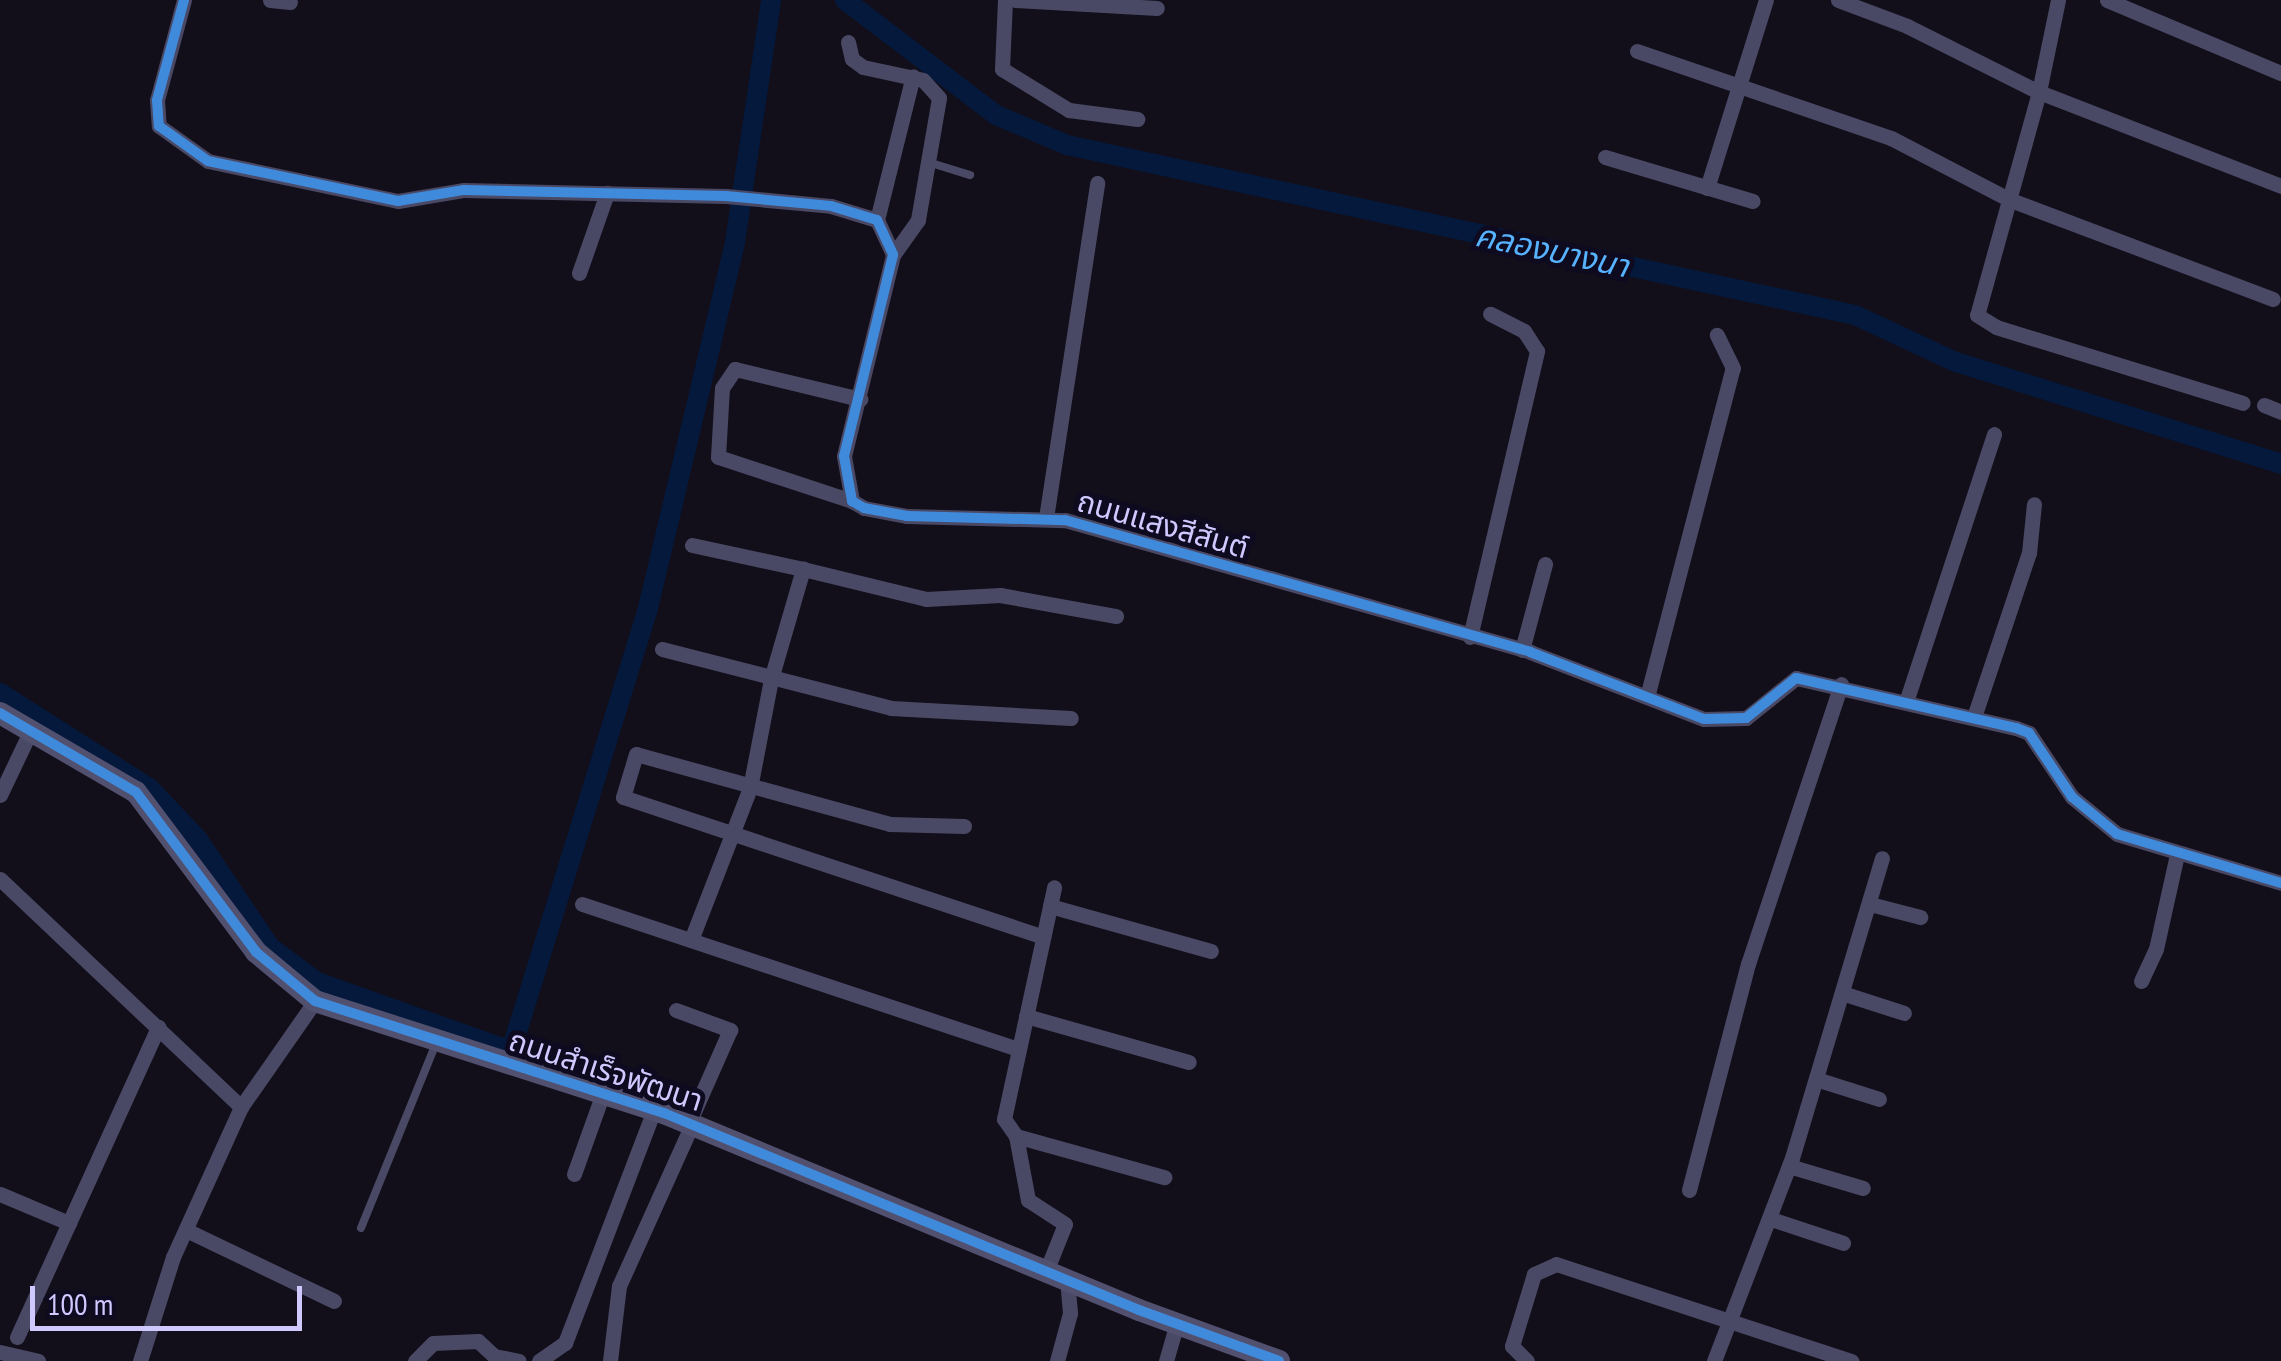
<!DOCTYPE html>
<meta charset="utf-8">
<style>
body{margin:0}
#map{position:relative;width:2281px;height:1361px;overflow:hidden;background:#120f1b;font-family:"PT Sans Narrow","Noto Sans Thai",sans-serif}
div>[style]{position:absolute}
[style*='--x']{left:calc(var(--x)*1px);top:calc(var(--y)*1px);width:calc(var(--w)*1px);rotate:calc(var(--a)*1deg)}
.canal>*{height:20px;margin:-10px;padding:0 10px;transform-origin:10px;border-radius:10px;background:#05193c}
.lane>*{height:8px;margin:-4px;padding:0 4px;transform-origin:4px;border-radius:4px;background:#4a4965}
.street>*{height:15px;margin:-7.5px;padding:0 7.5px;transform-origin:7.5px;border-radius:7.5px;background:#4a4965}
.secondary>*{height:22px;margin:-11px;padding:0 11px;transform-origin:11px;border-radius:11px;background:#51506f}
.cycleway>*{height:10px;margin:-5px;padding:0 5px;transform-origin:5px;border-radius:5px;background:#408adc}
span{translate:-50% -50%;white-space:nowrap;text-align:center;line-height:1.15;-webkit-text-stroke:10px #0e0a20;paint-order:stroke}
.street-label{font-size:30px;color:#cfc9ff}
.water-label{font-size:32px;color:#57b2ff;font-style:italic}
.scale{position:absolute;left:30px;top:1286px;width:272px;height:45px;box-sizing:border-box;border:5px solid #cfc9ff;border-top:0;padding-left:12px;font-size:30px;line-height:35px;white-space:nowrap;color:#cfc9ff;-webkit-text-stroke:8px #0e0a20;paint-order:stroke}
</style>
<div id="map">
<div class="canal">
<div style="--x:845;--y:0;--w:190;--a:37.3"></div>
<div style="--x:996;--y:115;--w:77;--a:22.9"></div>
<div style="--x:1067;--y:145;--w:806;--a:12.17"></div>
<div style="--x:1855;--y:315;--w:108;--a:25.1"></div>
<div style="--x:1953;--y:361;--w:344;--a:17.4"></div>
<div style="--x:0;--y:693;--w:177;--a:32.5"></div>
<div style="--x:149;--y:788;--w:69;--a:46.2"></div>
<div style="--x:197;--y:838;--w:131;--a:56.2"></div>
<div style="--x:270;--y:947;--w:59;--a:36.7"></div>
<div style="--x:317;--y:982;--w:206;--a:19.6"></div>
<div style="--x:511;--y:1051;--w:464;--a:-72.8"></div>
<div style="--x:648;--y:608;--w:376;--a:-76.6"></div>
<div style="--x:735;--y:242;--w:245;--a:-81.5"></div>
</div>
<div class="lane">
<div style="--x:931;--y:163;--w:41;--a:17.1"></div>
<div style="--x:361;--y:1228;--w:200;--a:-67.9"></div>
</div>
<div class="street">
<div style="--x:184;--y:0;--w:104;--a:105.1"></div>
<div style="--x:157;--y:100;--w:26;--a:86"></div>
<div style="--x:159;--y:126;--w:60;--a:35.5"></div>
<div style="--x:208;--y:161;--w:194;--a:11.9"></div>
<div style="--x:398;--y:201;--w:67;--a:-9.5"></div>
<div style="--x:464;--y:190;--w:262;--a:1.3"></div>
<div style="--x:726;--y:196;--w:105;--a:5.4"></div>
<div style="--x:831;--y:206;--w:48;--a:16.9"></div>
<div style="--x:877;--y:220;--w:38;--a:65"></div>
<div style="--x:893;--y:255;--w:207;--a:103.7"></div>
<div style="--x:844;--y:456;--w:46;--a:79.9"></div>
<div style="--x:852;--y:501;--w:14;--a:30"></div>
<div style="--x:864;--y:508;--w:44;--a:10.5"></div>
<div style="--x:907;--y:516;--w:158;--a:1.5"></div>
<div style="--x:1065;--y:520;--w:483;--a:15.8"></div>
<div style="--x:1530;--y:652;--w:186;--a:21.1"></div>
<div style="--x:1704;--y:719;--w:42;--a:-1.4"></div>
<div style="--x:1746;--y:718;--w:64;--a:-38.7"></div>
<div style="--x:1796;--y:678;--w:226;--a:12.8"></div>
<div style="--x:2016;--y:728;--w:14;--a:21"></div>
<div style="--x:2029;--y:733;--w:77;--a:56.1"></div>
<div style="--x:2072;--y:797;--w:58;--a:39.4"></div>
<div style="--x:2117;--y:834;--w:171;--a:16.6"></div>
<div style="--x:270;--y:0;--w:20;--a:6"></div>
<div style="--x:1005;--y:0;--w:69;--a:92.5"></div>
<div style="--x:1002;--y:69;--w:79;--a:31.5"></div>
<div style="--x:1069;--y:110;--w:69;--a:7.5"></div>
<div style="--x:1015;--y:0;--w:142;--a:3.2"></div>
<div style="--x:1838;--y:0;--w:74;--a:20.6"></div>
<div style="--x:1907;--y:26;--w:148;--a:26.6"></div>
<div style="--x:2039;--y:92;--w:260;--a:21.2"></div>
<div style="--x:2058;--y:0;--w:94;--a:101.7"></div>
<div style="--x:2039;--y:92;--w:231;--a:105.5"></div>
<div style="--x:1977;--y:315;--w:22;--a:32"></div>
<div style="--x:1996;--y:327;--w:258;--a:17.1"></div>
<div style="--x:2107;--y:0;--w:189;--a:22.8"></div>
<div style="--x:848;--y:42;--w:17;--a:77"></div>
<div style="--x:852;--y:59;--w:14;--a:36"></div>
<div style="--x:863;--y:67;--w:61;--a:12.2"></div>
<div style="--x:923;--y:80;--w:24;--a:48"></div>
<div style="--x:939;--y:98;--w:124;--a:99.8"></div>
<div style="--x:918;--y:220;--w:43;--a:125.5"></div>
<div style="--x:1637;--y:51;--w:268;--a:18.9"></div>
<div style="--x:1891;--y:138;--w:132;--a:27.5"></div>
<div style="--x:2008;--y:199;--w:283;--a:20.7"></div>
<div style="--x:1605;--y:157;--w:154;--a:16.6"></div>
<div style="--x:1707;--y:188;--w:197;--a:-72.6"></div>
<div style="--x:877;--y:220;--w:148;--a:-76"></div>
<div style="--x:579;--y:273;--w:85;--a:-70.7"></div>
<div style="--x:2264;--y:405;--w:18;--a:22"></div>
<div style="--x:852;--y:501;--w:141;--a:-161.8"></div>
<div style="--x:718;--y:457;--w:69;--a:-86.7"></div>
<div style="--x:722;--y:388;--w:23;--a:-56"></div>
<div style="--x:735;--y:369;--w:129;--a:13.5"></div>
<div style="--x:1046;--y:518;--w:339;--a:-81.3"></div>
<div style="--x:692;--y:545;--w:114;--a:12.2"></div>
<div style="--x:1470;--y:637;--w:294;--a:-76.8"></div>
<div style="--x:1537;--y:351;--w:24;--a:-123"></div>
<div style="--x:1524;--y:331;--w:38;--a:-153"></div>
<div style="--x:662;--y:649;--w:236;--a:14.4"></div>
<div style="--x:891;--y:708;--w:180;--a:3.2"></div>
<div style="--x:1522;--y:650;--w:89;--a:-75"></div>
<div style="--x:1647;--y:697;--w:340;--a:-75.4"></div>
<div style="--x:1733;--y:368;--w:37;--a:-116"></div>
<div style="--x:1906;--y:702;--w:282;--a:-71.8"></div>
<div style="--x:1974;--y:717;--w:173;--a:-71.5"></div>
<div style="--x:2029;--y:553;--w:49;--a:-84.2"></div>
<div style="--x:0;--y:795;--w:74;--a:-64.5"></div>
<div style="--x:964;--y:826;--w:74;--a:-178.5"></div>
<div style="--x:890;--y:824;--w:263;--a:-164.6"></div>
<div style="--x:636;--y:754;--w:45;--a:106.8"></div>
<div style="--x:623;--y:797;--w:443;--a:18.4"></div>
<div style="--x:0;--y:879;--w:332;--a:43.4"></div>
<div style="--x:582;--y:904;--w:460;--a:18.4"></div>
<div style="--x:1870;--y:904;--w:52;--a:14.6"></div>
<div style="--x:1050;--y:906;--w:167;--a:15.6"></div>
<div style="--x:691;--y:940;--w:163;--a:-68.8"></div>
<div style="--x:750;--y:788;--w:111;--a:-79.1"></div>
<div style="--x:771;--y:679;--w:115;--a:-73.8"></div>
<div style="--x:803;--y:569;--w:127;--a:13.7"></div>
<div style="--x:926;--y:599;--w:74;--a:-3.1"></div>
<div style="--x:1000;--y:595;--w:118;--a:10.3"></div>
<div style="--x:2141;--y:981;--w:35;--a:-65"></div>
<div style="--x:2156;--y:949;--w:97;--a:-77.5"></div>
<div style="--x:1842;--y:993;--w:65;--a:17.9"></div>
<div style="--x:676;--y:1010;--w:58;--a:20.3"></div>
<div style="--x:730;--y:1030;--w:102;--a:113.8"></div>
<div style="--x:1026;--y:1016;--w:169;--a:15.8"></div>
<div style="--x:1816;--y:1079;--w:66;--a:17.6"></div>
<div style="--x:1016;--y:1136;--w:154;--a:15.5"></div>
<div style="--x:1789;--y:1166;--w:77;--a:16.6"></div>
<div style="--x:574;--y:1174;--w:86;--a:-70.3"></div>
<div style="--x:1689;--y:1190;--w:234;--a:-75.4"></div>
<div style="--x:1748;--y:964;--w:295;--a:-71.6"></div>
<div style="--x:0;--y:1194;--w:75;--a:22.8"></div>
<div style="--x:1771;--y:1219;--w:76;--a:18.4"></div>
<div style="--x:186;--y:1230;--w:164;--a:25.6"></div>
<div style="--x:1047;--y:1269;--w:48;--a:-68.2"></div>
<div style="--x:1065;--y:1224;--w:44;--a:-147"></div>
<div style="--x:1028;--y:1200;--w:65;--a:-100.6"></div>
<div style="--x:1016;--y:1136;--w:21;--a:-125"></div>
<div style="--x:1004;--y:1119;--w:237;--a:-77.8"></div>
<div style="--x:17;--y:1337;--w:341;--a:-65.5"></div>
<div style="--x:0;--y:1352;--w:39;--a:13"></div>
<div style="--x:140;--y:1361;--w:109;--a:-72.4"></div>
<div style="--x:173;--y:1257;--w:165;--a:-65.6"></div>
<div style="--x:241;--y:1107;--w:129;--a:-55.1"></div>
<div style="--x:415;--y:1361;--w:25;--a:-45"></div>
<div style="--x:433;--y:1343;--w:45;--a:-2.5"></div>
<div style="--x:478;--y:1341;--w:22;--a:43"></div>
<div style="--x:494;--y:1356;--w:25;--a:11"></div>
<div style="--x:539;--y:1361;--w:32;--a:-35"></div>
<div style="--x:565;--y:1343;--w:249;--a:-69.1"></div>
<div style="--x:610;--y:1361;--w:76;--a:-83.2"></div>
<div style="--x:619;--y:1286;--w:178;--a:-65.7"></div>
<div style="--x:1057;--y:1361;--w:50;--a:-74.8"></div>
<div style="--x:1070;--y:1313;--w:35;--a:-95"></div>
<div style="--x:1166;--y:1361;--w:40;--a:-74"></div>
<div style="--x:1527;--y:1361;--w:21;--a:-135"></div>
<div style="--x:1512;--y:1346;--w:75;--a:-73"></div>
<div style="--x:1534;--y:1274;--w:24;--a:-24"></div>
<div style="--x:1556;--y:1264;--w:311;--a:18.2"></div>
<div style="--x:1714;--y:1361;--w:217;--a:-69"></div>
<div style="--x:1792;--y:1158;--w:313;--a:-73.3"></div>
</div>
<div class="secondary">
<div style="--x:0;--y:713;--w:157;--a:30.2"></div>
<div style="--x:136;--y:792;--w:200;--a:53.1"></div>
<div style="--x:256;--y:952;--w:77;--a:39.7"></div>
<div style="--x:315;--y:1001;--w:367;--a:17.8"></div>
<div style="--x:664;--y:1113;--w:514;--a:22.53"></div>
<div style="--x:1139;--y:1310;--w:149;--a:20"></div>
</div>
<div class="cycleway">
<div style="--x:184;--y:0;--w:104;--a:105.1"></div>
<div style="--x:157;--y:100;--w:26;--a:86"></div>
<div style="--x:159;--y:126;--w:60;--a:35.5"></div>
<div style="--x:208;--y:161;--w:194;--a:11.9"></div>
<div style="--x:398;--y:201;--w:67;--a:-9.5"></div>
<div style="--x:464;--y:190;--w:262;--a:1.3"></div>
<div style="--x:726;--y:196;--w:105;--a:5.4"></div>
<div style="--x:831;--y:206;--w:48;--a:16.9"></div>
<div style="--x:877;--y:220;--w:38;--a:65"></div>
<div style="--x:893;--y:255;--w:207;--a:103.7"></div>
<div style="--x:844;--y:456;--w:46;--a:79.9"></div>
<div style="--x:852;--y:501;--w:14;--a:30"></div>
<div style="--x:864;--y:508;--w:44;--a:10.5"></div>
<div style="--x:907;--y:516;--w:158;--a:1.5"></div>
<div style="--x:1065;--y:520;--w:483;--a:15.8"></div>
<div style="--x:1530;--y:652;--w:186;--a:21.1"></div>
<div style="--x:1704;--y:719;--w:42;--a:-1.4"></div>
<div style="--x:1746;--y:718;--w:64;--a:-38.7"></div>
<div style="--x:1796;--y:678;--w:226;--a:12.8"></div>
<div style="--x:2016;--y:728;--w:14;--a:21"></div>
<div style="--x:2029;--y:733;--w:77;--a:56.1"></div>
<div style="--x:2072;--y:797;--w:58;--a:39.4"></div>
<div style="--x:2117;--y:834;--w:171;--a:16.6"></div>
<div style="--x:0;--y:713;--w:157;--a:30.2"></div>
<div style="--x:136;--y:792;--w:200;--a:53.1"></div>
<div style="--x:256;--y:952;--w:77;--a:39.7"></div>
<div style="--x:315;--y:1001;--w:367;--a:17.8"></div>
<div style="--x:664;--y:1113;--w:514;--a:22.53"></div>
<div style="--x:1139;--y:1310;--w:149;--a:20"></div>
</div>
<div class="street-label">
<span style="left:1163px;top:524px;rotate:16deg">ถนนแสงสีสันต์</span>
<span style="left:606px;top:1070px;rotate:18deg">ถนนสำเร็จพัฒนา</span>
</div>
<div class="water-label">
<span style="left:1552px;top:250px;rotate:12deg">คลองบางนา</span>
</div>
<div class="scale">100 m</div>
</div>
